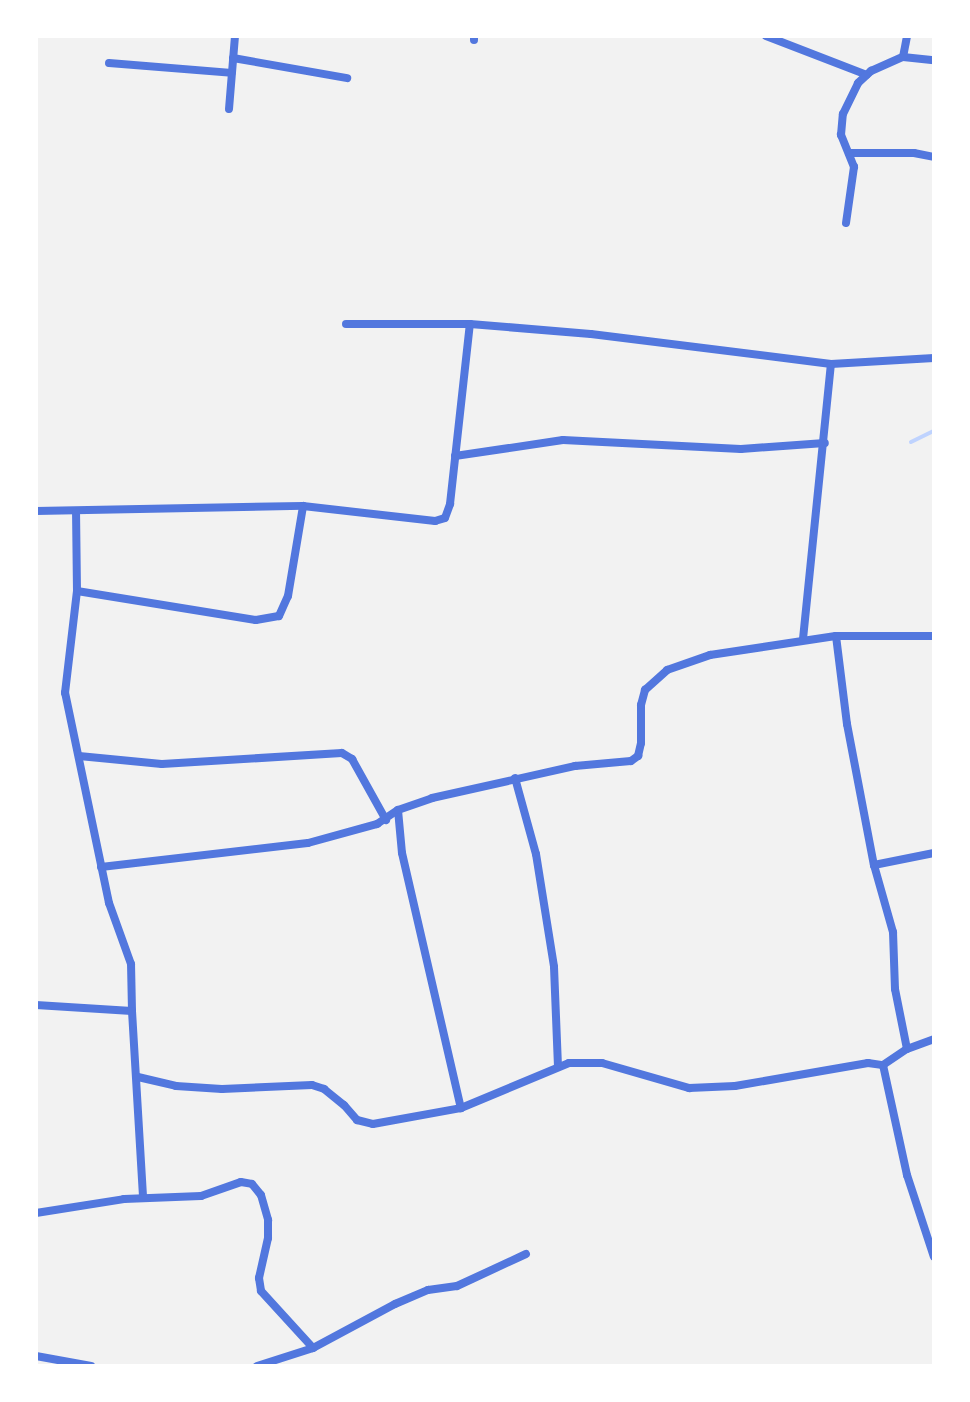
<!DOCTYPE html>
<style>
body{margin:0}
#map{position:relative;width:970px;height:1402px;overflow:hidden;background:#f2f2f2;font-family:"Work Sans",sans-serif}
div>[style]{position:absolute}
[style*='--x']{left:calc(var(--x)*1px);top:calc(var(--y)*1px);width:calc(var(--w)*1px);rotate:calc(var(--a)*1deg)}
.stream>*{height:4px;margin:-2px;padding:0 2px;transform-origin:2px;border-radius:2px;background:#bfd3fe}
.minor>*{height:8px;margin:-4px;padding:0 4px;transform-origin:4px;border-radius:4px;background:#5277de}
span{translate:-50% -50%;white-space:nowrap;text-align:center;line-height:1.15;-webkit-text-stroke:6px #fff;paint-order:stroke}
.frame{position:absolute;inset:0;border:38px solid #fff;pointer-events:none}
</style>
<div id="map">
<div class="stream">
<div style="--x:911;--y:442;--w:25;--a:-26"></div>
</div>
<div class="minor">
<div style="--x:766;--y:36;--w:108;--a:21.1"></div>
<div style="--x:474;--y:40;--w:4;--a:-90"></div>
<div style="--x:903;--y:57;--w:31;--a:6"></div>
<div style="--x:233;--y:58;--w:116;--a:10"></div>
<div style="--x:109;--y:63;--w:123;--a:4.6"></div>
<div style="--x:229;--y:109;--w:73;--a:-85.3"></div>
<div style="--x:849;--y:153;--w:65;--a:0"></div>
<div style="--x:914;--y:153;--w:20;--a:11"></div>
<div style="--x:846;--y:223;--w:57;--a:-81.9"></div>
<div style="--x:854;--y:167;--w:35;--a:-112"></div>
<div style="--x:841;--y:135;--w:21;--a:-85"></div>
<div style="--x:843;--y:114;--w:34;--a:-64"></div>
<div style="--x:858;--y:83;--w:18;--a:-43"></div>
<div style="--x:871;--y:71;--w:35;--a:-24"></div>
<div style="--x:903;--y:57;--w:21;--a:-79"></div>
<div style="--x:346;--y:324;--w:124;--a:0"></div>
<div style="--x:470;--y:324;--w:121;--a:4.7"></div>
<div style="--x:591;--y:334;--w:242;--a:7.1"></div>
<div style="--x:831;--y:364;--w:103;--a:-3.3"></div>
<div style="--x:455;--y:456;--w:109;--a:-8.4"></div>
<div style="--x:563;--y:440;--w:178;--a:2.9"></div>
<div style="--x:741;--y:449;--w:84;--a:-4.1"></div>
<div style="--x:36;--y:511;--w:267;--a:-1.1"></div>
<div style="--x:303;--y:506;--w:133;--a:6.5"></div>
<div style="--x:435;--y:521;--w:10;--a:-17"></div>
<div style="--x:445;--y:518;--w:15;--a:-70"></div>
<div style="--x:450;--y:504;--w:181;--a:-83.7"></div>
<div style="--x:77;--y:591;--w:181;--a:9.2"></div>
<div style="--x:256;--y:620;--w:23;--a:-10"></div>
<div style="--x:279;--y:616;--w:22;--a:-66"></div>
<div style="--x:288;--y:596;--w:91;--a:-80.5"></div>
<div style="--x:836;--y:636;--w:89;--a:82.9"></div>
<div style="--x:847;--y:724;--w:144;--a:79.2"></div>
<div style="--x:874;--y:865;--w:70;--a:74.2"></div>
<div style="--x:893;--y:932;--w:57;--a:88"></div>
<div style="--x:895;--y:989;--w:61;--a:78.7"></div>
<div style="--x:803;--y:639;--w:276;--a:-84.2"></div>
<div style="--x:79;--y:756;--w:83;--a:5.5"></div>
<div style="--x:162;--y:764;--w:180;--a:-3.5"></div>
<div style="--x:342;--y:753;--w:12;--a:31"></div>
<div style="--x:352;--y:759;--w:70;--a:60.9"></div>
<div style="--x:515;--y:778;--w:79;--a:74.6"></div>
<div style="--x:536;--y:854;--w:114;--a:80.9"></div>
<div style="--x:554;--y:967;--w:99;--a:87.7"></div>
<div style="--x:398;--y:810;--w:43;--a:84.7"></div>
<div style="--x:402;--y:853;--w:262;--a:77"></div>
<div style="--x:461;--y:1108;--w:117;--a:-22.6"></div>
<div style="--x:569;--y:1063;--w:33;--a:0"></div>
<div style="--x:602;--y:1063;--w:91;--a:16"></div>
<div style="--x:689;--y:1088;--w:46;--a:-2.5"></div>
<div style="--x:735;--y:1086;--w:135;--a:-9.8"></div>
<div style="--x:868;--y:1063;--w:15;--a:8"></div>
<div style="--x:883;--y:1065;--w:113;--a:77.7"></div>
<div style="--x:907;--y:1175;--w:86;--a:71.8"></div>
<div style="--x:874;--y:865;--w:61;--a:-11.3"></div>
<div style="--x:101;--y:867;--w:208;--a:-6.6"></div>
<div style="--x:308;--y:843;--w:72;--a:-15.4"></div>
<div style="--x:377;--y:824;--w:25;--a:-34"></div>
<div style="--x:398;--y:810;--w:36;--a:-19"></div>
<div style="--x:432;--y:798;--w:147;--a:-12.6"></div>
<div style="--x:575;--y:766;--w:56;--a:-5.1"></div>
<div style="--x:631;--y:761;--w:9;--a:-36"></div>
<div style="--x:638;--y:756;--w:13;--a:-77"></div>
<div style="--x:641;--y:743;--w:38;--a:-90"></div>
<div style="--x:641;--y:705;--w:16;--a:-75"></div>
<div style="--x:645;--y:690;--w:30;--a:-42"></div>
<div style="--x:667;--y:670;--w:46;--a:-19.2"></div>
<div style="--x:710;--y:655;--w:127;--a:-8.6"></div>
<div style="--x:836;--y:636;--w:98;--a:0"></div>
<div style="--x:36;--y:1005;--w:96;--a:3.6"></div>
<div style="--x:132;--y:1011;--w:47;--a:-91.2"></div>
<div style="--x:131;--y:964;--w:65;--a:-109.8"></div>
<div style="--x:109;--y:903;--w:215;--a:-101.8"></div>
<div style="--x:65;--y:693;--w:103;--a:-83.3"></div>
<div style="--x:77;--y:591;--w:79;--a:-90.7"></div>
<div style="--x:132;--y:1011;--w:187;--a:86.6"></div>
<div style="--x:883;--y:1065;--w:29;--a:-34"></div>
<div style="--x:907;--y:1049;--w:29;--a:-20"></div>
<div style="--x:138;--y:1077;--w:39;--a:13"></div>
<div style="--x:176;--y:1086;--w:46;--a:3.7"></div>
<div style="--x:222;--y:1089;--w:90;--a:-2.5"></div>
<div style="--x:312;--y:1085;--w:13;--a:18"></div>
<div style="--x:324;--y:1089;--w:26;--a:39"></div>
<div style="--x:344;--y:1105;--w:20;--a:49"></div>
<div style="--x:357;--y:1120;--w:16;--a:14"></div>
<div style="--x:373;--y:1124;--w:89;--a:-10.3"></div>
<div style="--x:36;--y:1213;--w:89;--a:-9"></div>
<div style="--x:124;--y:1199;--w:77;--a:-2.2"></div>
<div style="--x:201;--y:1196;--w:42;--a:-19.3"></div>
<div style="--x:241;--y:1182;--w:11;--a:10"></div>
<div style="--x:252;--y:1184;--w:14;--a:51"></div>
<div style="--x:261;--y:1195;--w:26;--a:74"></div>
<div style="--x:268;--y:1220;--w:18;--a:90"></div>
<div style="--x:268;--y:1238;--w:41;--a:102.7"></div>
<div style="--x:259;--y:1278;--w:13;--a:81"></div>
<div style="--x:261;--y:1291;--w:77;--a:47.6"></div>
<div style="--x:313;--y:1348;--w:93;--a:-28.2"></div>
<div style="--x:395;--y:1304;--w:36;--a:-23"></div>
<div style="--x:428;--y:1290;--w:29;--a:-8"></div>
<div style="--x:457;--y:1286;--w:76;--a:-24.9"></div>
<div style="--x:36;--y:1356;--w:56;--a:10.3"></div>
<div style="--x:257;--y:1366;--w:59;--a:-17.8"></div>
</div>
<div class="frame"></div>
</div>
